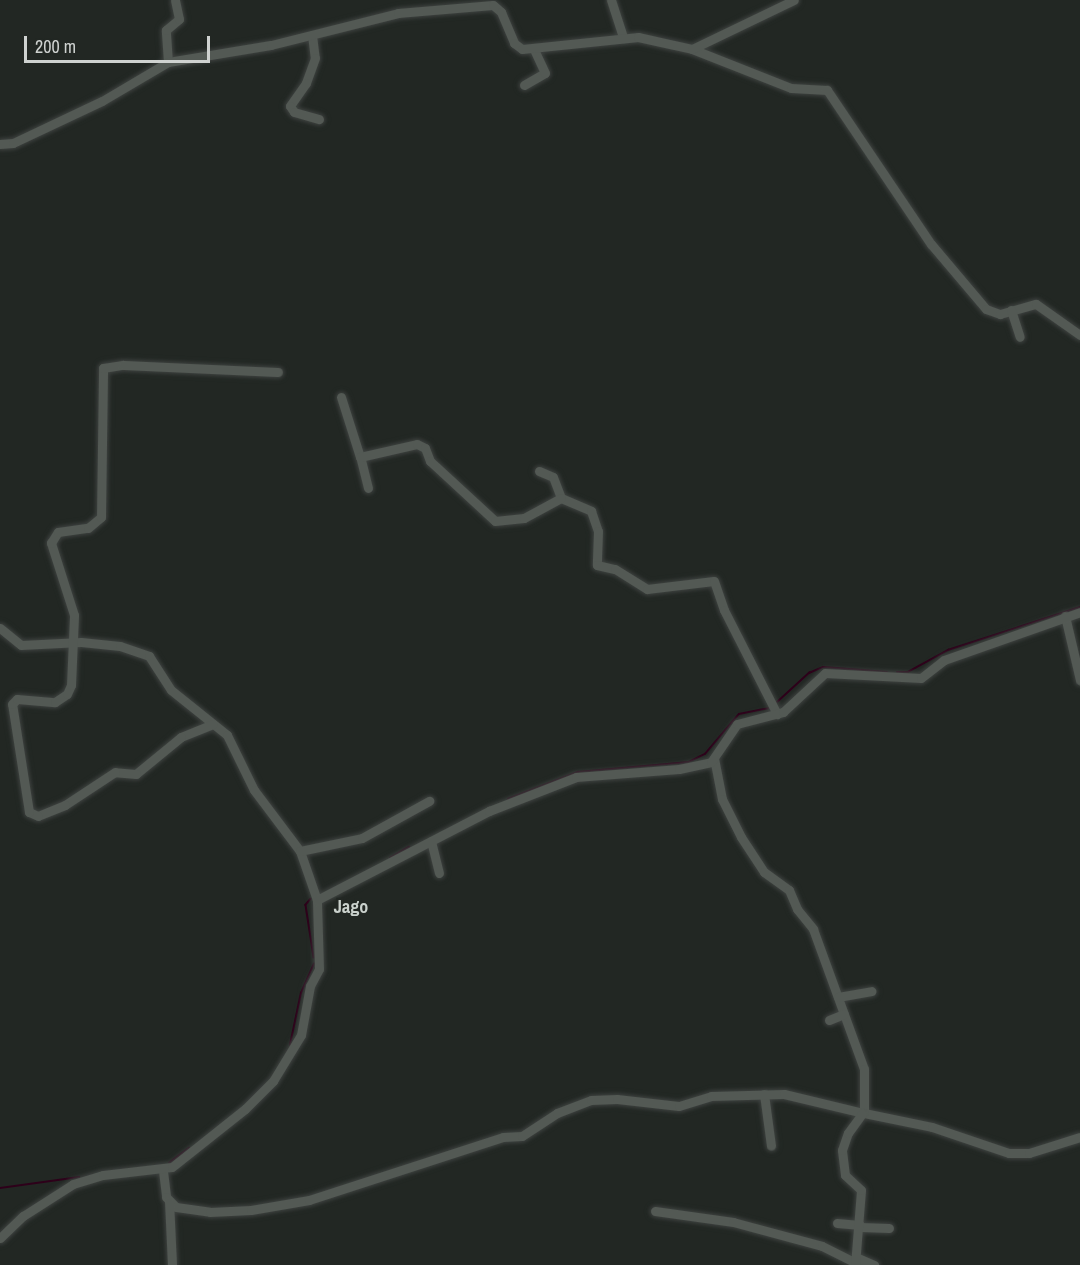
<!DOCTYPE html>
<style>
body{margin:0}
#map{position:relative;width:1080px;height:1265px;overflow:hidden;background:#222723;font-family:"Archivo Narrow",sans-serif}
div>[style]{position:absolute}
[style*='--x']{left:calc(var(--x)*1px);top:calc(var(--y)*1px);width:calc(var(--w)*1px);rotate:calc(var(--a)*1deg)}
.stream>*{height:1.5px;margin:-0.75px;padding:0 0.75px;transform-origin:0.75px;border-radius:0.75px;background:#2e001a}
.roads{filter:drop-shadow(0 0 2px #3e4240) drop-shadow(0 0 2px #3e4240)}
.minor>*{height:9px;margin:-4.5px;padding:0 4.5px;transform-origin:4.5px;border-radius:4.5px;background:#535954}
span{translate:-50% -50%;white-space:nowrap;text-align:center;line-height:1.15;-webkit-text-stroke:4.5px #222723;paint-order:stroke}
.quarter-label{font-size:18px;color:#cad1cc;font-weight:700}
.scale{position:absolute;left:24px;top:36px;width:186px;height:27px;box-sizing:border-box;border:3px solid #cfd2d0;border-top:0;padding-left:8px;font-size:18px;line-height:21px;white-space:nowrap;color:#cfd2d0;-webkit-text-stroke:4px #222723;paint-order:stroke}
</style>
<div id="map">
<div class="stream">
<div style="--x:897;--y:672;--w:11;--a:0"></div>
<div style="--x:908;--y:672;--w:46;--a:-28.8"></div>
<div style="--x:948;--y:650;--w:139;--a:-18"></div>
<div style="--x:776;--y:703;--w:45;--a:-42.3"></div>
<div style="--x:809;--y:673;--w:15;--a:-23"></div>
<div style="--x:823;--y:667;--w:64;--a:4.5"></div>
<div style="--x:508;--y:799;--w:75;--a:-21.1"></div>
<div style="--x:578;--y:772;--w:111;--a:-5.1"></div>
<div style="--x:689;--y:762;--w:18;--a:-27"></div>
<div style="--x:705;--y:754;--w:52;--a:-49.6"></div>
<div style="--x:739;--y:714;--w:31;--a:-11"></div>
<div style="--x:390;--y:858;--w:22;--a:-30"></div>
<div style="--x:311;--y:899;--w:8;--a:130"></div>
<div style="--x:306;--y:905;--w:53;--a:81.3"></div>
<div style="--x:290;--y:1045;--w:53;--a:-78.1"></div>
<div style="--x:301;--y:993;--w:32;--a:-66"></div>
<div style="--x:169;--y:1163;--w:25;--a:-37"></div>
<div style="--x:0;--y:1188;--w:80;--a:-7.9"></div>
</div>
<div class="roads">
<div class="minor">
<div style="--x:611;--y:0;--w:40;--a:72"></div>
<div style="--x:312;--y:35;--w:23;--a:83"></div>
<div style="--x:315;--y:58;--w:27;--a:110"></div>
<div style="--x:306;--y:83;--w:28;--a:125"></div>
<div style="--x:290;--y:106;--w:7;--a:56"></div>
<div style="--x:294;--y:112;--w:26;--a:16"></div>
<div style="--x:692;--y:49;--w:106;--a:21.5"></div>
<div style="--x:791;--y:88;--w:36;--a:3"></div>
<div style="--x:827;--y:90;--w:186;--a:56"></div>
<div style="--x:931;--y:244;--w:85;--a:49.8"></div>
<div style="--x:986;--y:309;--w:15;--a:20"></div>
<div style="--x:1000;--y:314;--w:37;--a:-16"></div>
<div style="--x:1036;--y:304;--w:54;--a:35.2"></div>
<div style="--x:168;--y:62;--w:32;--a:-94"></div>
<div style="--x:166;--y:30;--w:17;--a:-40"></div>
<div style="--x:179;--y:19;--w:19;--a:-102"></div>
<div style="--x:524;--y:85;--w:24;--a:-30"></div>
<div style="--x:545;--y:73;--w:26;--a:-115"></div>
<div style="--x:0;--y:144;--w:13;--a:-4"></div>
<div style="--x:13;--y:143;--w:98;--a:-25.3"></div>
<div style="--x:102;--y:101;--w:77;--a:-30.6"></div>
<div style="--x:168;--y:62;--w:104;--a:-9.4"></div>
<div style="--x:271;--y:45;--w:131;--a:-14.1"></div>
<div style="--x:398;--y:13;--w:95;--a:-4.8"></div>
<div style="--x:493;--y:5;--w:11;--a:41"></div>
<div style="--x:501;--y:12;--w:34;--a:67"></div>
<div style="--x:514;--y:43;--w:10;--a:37"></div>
<div style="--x:522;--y:49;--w:117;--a:-5.9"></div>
<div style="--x:638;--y:37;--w:55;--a:12.5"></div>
<div style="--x:692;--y:49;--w:113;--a:-25.7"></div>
<div style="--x:1011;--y:310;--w:28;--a:72"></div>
<div style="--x:341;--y:397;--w:63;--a:72.4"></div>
<div style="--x:539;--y:471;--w:15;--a:23"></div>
<div style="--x:553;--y:477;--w:22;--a:69"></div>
<div style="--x:561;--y:498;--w:33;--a:23"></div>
<div style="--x:591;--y:511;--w:21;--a:71"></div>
<div style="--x:598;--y:531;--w:34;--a:92"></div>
<div style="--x:597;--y:565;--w:18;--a:13"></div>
<div style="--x:615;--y:569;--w:38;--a:32"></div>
<div style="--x:647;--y:589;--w:67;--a:-6.8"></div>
<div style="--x:714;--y:581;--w:31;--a:71"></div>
<div style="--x:724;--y:610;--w:117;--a:63"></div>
<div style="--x:368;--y:488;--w:32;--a:-104"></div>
<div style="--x:360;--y:457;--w:58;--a:-12.8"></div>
<div style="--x:417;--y:444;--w:9;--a:27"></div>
<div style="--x:425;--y:448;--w:14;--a:69"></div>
<div style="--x:430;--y:461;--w:88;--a:42.7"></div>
<div style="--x:495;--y:521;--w:29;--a:-6"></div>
<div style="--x:524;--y:518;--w:42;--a:-28.4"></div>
<div style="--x:1065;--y:616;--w:66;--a:76.8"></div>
<div style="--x:0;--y:628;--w:27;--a:39"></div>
<div style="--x:21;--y:645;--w:60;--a:-2.9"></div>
<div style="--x:81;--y:642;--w:39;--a:6"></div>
<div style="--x:120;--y:646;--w:31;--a:19"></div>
<div style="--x:149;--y:656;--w:40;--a:57.1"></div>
<div style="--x:171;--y:690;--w:72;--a:38.8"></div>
<div style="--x:227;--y:735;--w:61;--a:63.9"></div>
<div style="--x:254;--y:790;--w:76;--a:53"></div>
<div style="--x:300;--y:851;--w:52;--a:70.9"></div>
<div style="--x:213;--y:724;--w:35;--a:158"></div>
<div style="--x:181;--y:737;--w:58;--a:140.6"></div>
<div style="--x:136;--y:774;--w:21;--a:-175"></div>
<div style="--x:115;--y:772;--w:60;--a:146.6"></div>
<div style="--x:65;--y:805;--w:29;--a:158"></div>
<div style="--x:38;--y:816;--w:10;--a:-156"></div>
<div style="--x:29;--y:812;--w:109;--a:-98.9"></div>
<div style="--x:12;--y:704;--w:7;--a:-45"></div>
<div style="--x:17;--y:699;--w:38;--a:5"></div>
<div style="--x:55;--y:702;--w:14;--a:-34"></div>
<div style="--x:67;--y:694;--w:10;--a:-66"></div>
<div style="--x:71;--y:685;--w:70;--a:-87.5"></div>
<div style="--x:74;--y:615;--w:76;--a:-107.7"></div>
<div style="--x:51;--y:543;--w:13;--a:-58"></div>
<div style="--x:58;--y:532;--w:30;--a:-8"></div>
<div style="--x:88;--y:528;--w:17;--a:-40"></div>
<div style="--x:101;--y:517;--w:149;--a:-89.2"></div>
<div style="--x:103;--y:368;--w:20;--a:-9"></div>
<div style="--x:123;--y:365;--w:155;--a:2.6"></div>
<div style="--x:714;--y:758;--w:42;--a:79"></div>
<div style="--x:722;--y:799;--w:42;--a:63.4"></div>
<div style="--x:741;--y:837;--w:42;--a:56.7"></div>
<div style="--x:764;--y:872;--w:31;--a:36"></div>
<div style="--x:789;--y:890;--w:21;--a:67"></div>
<div style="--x:797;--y:909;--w:26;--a:51"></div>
<div style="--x:813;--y:929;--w:149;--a:70"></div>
<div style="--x:864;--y:1069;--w:44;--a:90"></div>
<div style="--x:864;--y:1113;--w:69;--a:11.6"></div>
<div style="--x:932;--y:1127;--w:81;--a:18.7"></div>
<div style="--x:1009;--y:1153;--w:20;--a:0"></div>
<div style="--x:1029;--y:1153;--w:53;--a:-17.4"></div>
<div style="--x:431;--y:841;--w:33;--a:76"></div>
<div style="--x:300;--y:851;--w:63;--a:-11.8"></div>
<div style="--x:362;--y:838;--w:77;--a:-28.9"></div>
<div style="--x:838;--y:997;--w:34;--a:-10"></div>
<div style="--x:829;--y:1020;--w:16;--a:-22"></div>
<div style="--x:764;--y:1094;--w:52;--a:82.3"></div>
<div style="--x:163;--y:1171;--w:26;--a:83"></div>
<div style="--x:166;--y:1197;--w:14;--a:45"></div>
<div style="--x:176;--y:1207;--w:34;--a:8"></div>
<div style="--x:210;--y:1212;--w:41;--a:-2.8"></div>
<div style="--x:251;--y:1210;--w:59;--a:-9.8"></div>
<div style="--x:309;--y:1200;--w:204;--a:-18"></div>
<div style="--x:503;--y:1137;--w:19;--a:-3"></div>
<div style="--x:522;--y:1136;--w:42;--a:-33.3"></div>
<div style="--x:557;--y:1113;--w:36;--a:-21"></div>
<div style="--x:591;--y:1100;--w:26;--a:-2"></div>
<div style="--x:617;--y:1099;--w:62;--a:6.4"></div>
<div style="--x:679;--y:1106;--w:34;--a:-17"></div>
<div style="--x:711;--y:1096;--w:73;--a:-1.6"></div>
<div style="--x:784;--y:1094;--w:82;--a:13.4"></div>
<div style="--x:169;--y:1201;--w:64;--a:87.3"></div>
<div style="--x:655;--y:1211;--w:79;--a:8"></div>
<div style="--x:733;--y:1222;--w:92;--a:15.1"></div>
<div style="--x:822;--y:1246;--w:42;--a:26.6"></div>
<div style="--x:837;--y:1223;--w:23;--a:5"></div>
<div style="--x:860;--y:1227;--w:29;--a:2"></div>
<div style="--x:0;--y:1238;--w:32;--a:-44"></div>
<div style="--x:23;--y:1216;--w:59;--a:-32.6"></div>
<div style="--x:73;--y:1184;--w:31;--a:-17"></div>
<div style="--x:103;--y:1175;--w:69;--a:-6.6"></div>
<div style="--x:172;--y:1167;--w:93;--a:-38.5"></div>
<div style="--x:245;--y:1109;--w:40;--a:-45"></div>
<div style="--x:273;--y:1081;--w:54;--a:-58.7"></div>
<div style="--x:301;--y:1035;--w:50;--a:-79.6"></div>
<div style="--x:310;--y:986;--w:19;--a:-62"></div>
<div style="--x:319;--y:969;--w:69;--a:-91.7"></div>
<div style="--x:317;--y:900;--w:194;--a:-27.4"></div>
<div style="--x:489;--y:811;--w:93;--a:-21.3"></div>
<div style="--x:576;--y:777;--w:103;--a:-4.4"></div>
<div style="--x:679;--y:769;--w:33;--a:-12"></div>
<div style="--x:711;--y:762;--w:46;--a:-55.6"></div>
<div style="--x:737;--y:724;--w:48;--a:-14.6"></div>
<div style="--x:783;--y:712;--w:57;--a:-42.9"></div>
<div style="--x:825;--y:673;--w:96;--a:3"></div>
<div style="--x:921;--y:678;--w:29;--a:-38"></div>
<div style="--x:944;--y:660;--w:144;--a:-19.4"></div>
<div style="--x:856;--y:1257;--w:20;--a:24"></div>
<div style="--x:855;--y:1265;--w:75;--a:-85.4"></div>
<div style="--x:861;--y:1190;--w:22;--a:-137"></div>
<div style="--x:845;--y:1175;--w:25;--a:-97"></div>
<div style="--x:842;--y:1150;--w:18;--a:-71"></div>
<div style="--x:848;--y:1133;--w:24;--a:-54"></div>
</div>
</div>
<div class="quarter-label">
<span style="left:351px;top:907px">Jago</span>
</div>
<div class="scale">200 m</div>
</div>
